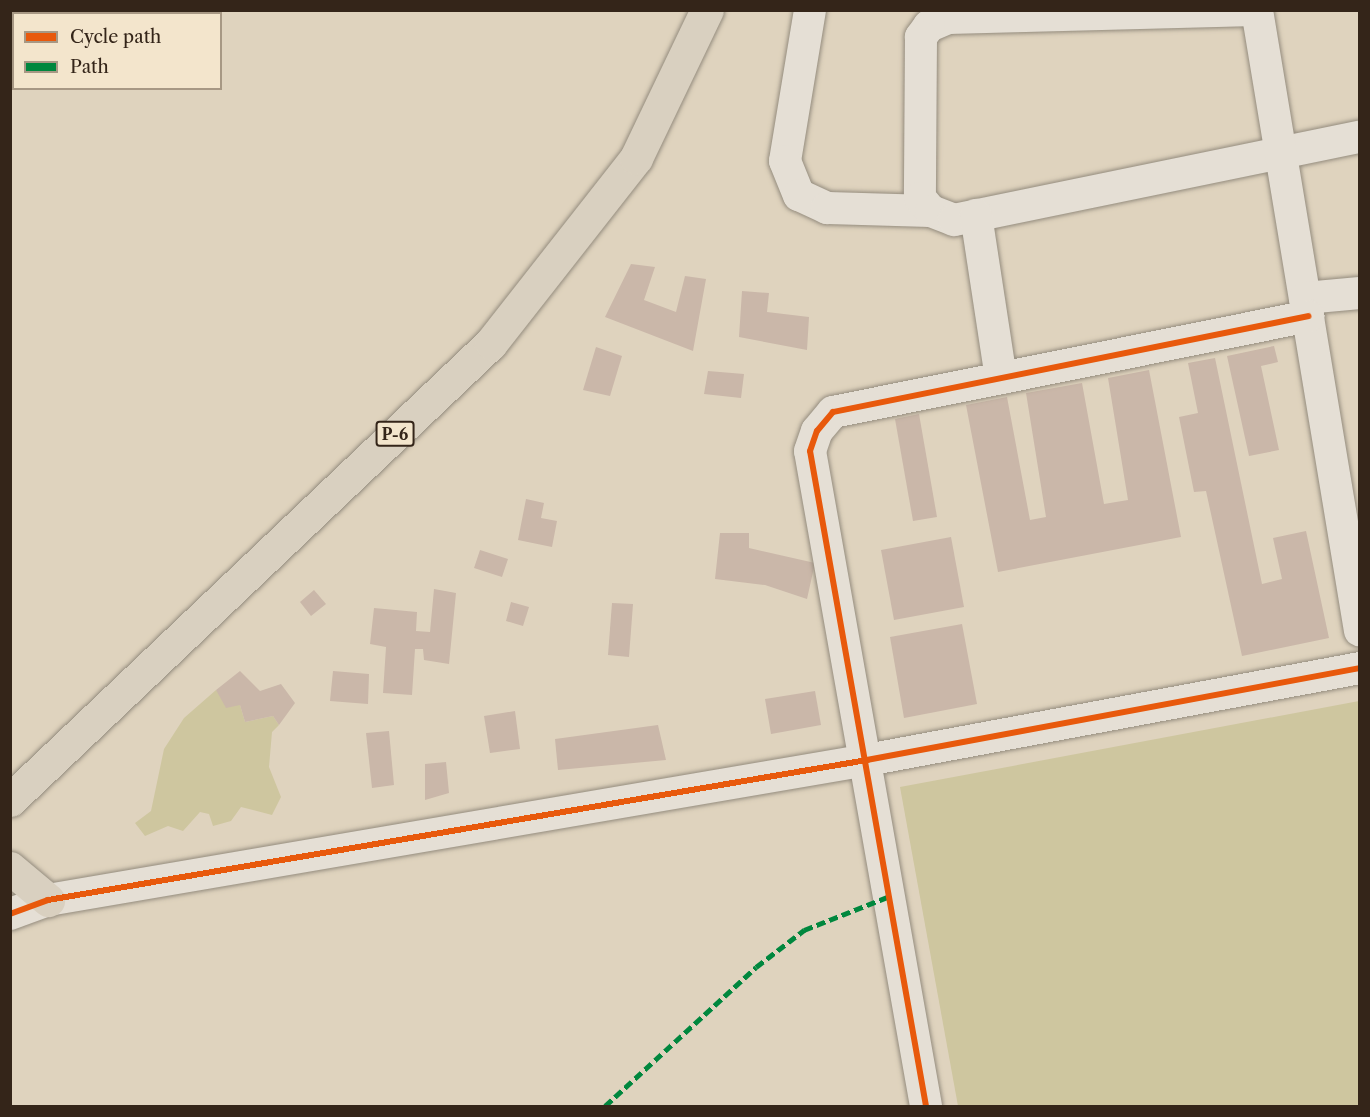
<!DOCTYPE html>
<style>
body{margin:0}
#map{position:relative;width:1370px;height:1117px;overflow:hidden;background:#dfd3be;font-family:"Libre Caslon Text",serif}
div>[style]{position:absolute}
[style*='--x']{left:calc(var(--x)*1px);top:calc(var(--y)*1px);width:calc(var(--w)*1px);rotate:calc(var(--a)*1deg)}
.green>*{inset:0;background:#cec69f}
.building>*{inset:0;background:#cab7a9}
.roads{filter:drop-shadow(0 0 2px #948c7e) drop-shadow(0 0 2px #948c7e)}
.minor>*{height:32px;margin:-16px;padding:0 16px;transform-origin:16px;border-radius:16px;background:#e5dfd5}
.highway>*{height:33px;margin:-16.5px;padding:0 16.5px;transform-origin:16.5px;border-radius:16.5px;background:#d9d0c0}
.quiet>*{height:4.5px;margin-top:-2.25px;transform-origin:0;background:repeating-linear-gradient(90deg,#00873e 0 9px,transparent 0 13.5px)}
.cycleway>*{height:6px;margin:-3px;padding:0 3px;transform-origin:3px;border-radius:3px;background:#e8590c}
span{translate:-50% -50%;white-space:nowrap;text-align:center;line-height:1.15;-webkit-text-stroke:4.5px #f3e5cc;paint-order:stroke}
.shield-label span{padding:2px 4px;background:#f3e5cc;border:2px solid;border-radius:4px;-webkit-text-stroke-width:0}
.shield-label{font-size:16px;color:#342519;font-weight:700}
.frame{position:absolute;inset:0;border:12px solid #342519;pointer-events:none}
.legend{position:absolute;left:12px;top:12px;width:210px;height:78px;box-sizing:border-box;background:#f3e5cc;border:2px solid #a79884;margin:0;padding:8px 10px;list-style:none;font-size:18px;color:#342519}
.legend li{display:flex;align-items:center;gap:12px;height:30px}
.legend b{width:30px;border:2px solid #a79884}
</style>
<div id="map">
<div class="green">
<div style="clip-path:polygon(216px 690px,240px 705px,245px 722px,273px 716px,279px 725px,272px 732px,269px 767px,281px 797px,272px 815px,241px 807px,231px 821px,213px 826px,209px 814px,200px 812px,183px 831px,168px 826px,145px 836px,135px 823px,151px 811px,164px 749px,184px 718px)"></div>
<div style="clip-path:polygon(1359px 701px,1359px 1106px,958px 1106px,900px 787px)"></div>
</div>
<div class="building">
<div style="clip-path:polygon(631px 264px,655px 267px,644px 300px,676px 312px,685px 276px,706px 279px,693px 351px,605px 317px)"></div>
<div style="clip-path:polygon(742px 291px,769px 293px,767px 312px,809px 317px,807px 350px,739px 337px)"></div>
<div style="clip-path:polygon(1274px 346px,1278px 362px,1261px 366px,1279px 450px,1249px 456px,1227px 356px)"></div>
<div style="clip-path:polygon(596px 347px,622px 356px,610px 396px,583px 390px)"></div>
<div style="clip-path:polygon(1215px 358px,1262px 584px,1282px 579px,1273px 538px,1306px 531px,1329px 638px,1242px 656px,1206px 491px,1194px 492px,1179px 417px,1198px 413px,1188px 363px)"></div>
<div style="clip-path:polygon(1149px 370px,1181px 537px,998px 572px,966px 405px,1007px 397px,1030px 520px,1046px 517px,1026px 393px,1082px 383px,1104px 504px,1128px 500px,1108px 378px)"></div>
<div style="clip-path:polygon(708px 371px,744px 374px,741px 398px,704px 394px)"></div>
<div style="clip-path:polygon(919px 414px,937px 517px,913px 521px,895px 419px)"></div>
<div style="clip-path:polygon(526px 499px,544px 503px,541px 518px,557px 521px,552px 547px,518px 540px)"></div>
<div style="clip-path:polygon(720px 533px,749px 533px,749px 548px,815px 563px,807px 599px,765px 585px,715px 579px)"></div>
<div style="clip-path:polygon(951px 537px,964px 607px,894px 620px,881px 550px)"></div>
<div style="clip-path:polygon(480px 550px,508px 559px,502px 577px,474px 568px)"></div>
<div style="clip-path:polygon(434px 589px,456px 593px,449px 664px,424px 660px,423px 649px,415px 649px,412px 695px,383px 693px,386px 647px,370px 644px,374px 608px,417px 612px,416px 631px,430px 632px)"></div>
<div style="clip-path:polygon(314px 590px,326px 604px,311px 616px,300px 602px)"></div>
<div style="clip-path:polygon(511px 602px,529px 607px,523px 626px,506px 621px)"></div>
<div style="clip-path:polygon(612px 603px,633px 604px,629px 657px,608px 655px)"></div>
<div style="clip-path:polygon(962px 624px,977px 704px,904px 718px,890px 637px)"></div>
<div style="clip-path:polygon(240px 671px,260px 691px,281px 684px,295px 703px,279px 725px,273px 716px,245px 722px,240px 705px,226px 708px,216px 690px)"></div>
<div style="clip-path:polygon(333px 671px,369px 674px,368px 704px,330px 701px)"></div>
<div style="clip-path:polygon(815px 691px,821px 725px,771px 734px,765px 699px)"></div>
<div style="clip-path:polygon(515px 711px,520px 749px,490px 753px,484px 716px)"></div>
<div style="clip-path:polygon(658px 725px,666px 760px,558px 770px,555px 739px)"></div>
<div style="clip-path:polygon(389px 731px,394px 785px,372px 788px,366px 733px)"></div>
<div style="clip-path:polygon(446px 762px,449px 793px,425px 800px,425px 764px)"></div>
</div>
<div class="roads">
<div class="minor">
<div style="--x:810;--y:10;--w:153;--a:99.4"></div>
<div style="--x:785;--y:161;--w:37;--a:68"></div>
<div style="--x:799;--y:195;--w:31;--a:25"></div>
<div style="--x:827;--y:208;--w:104;--a:1.7"></div>
<div style="--x:1255;--y:10;--w:307;--a:178.5"></div>
<div style="--x:948;--y:18;--w:21;--a:157"></div>
<div style="--x:929;--y:26;--w:14;--a:126"></div>
<div style="--x:921;--y:37;--w:161;--a:90.4"></div>
<div style="--x:920;--y:198;--w:17;--a:50"></div>
<div style="--x:931;--y:211;--w:25;--a:21"></div>
<div style="--x:954;--y:220;--w:414;--a:-11.6"></div>
<div style="--x:1257;--y:10;--w:629;--a:80.58"></div>
<div style="--x:976;--y:215;--w:165;--a:81.3"></div>
<div style="--x:1305;--y:298;--w:55;--a:-5.2"></div>
<div style="--x:10;--y:914;--w:40;--a:-20.2"></div>
<div style="--x:48;--y:900;--w:831;--a:-9.7"></div>
<div style="--x:867;--y:760;--w:502;--a:-10.57"></div>
<div style="--x:926;--y:1106;--w:665;--a:-100.04"></div>
<div style="--x:810;--y:451;--w:21;--a:-71"></div>
<div style="--x:817;--y:431;--w:25;--a:-50"></div>
<div style="--x:833;--y:412;--w:485;--a:-11.4"></div>
</div>
<div class="highway">
<div style="--x:10;--y:800;--w:663;--a:-43.53"></div>
<div style="--x:491;--y:343;--w:235;--a:-51.9"></div>
<div style="--x:636;--y:158;--w:164;--a:-64.4"></div>
<div style="--x:10;--y:868;--w:50;--a:40.1"></div>
</div>
</div>
<div class="quiet">
<div style="--x:605;--y:1106;--w:205;--a:-42.6"></div>
<div style="--x:756;--y:967;--w:61;--a:-37.6"></div>
<div style="--x:804;--y:930;--w:92;--a:-21.6"></div>
</div>
<div class="cycleway">
<div style="--x:10;--y:914;--w:40;--a:-20.2"></div>
<div style="--x:48;--y:900;--w:831;--a:-9.7"></div>
<div style="--x:867;--y:760;--w:502;--a:-10.57"></div>
<div style="--x:926;--y:1106;--w:665;--a:-100.04"></div>
<div style="--x:810;--y:451;--w:21;--a:-71"></div>
<div style="--x:817;--y:431;--w:25;--a:-50"></div>
<div style="--x:833;--y:412;--w:485;--a:-11.4"></div>
</div>
<div class="shield-label">
<span style="left:395px;top:434px">P-6</span>
</div>
<div class="frame"></div>
<ul class="legend">
<li><b style="height:8px;background:#e8590c"></b>Cycle path</li>
<li><b style="height:8px;background:#00873e"></b>Path</li>
</ul>
</div>
